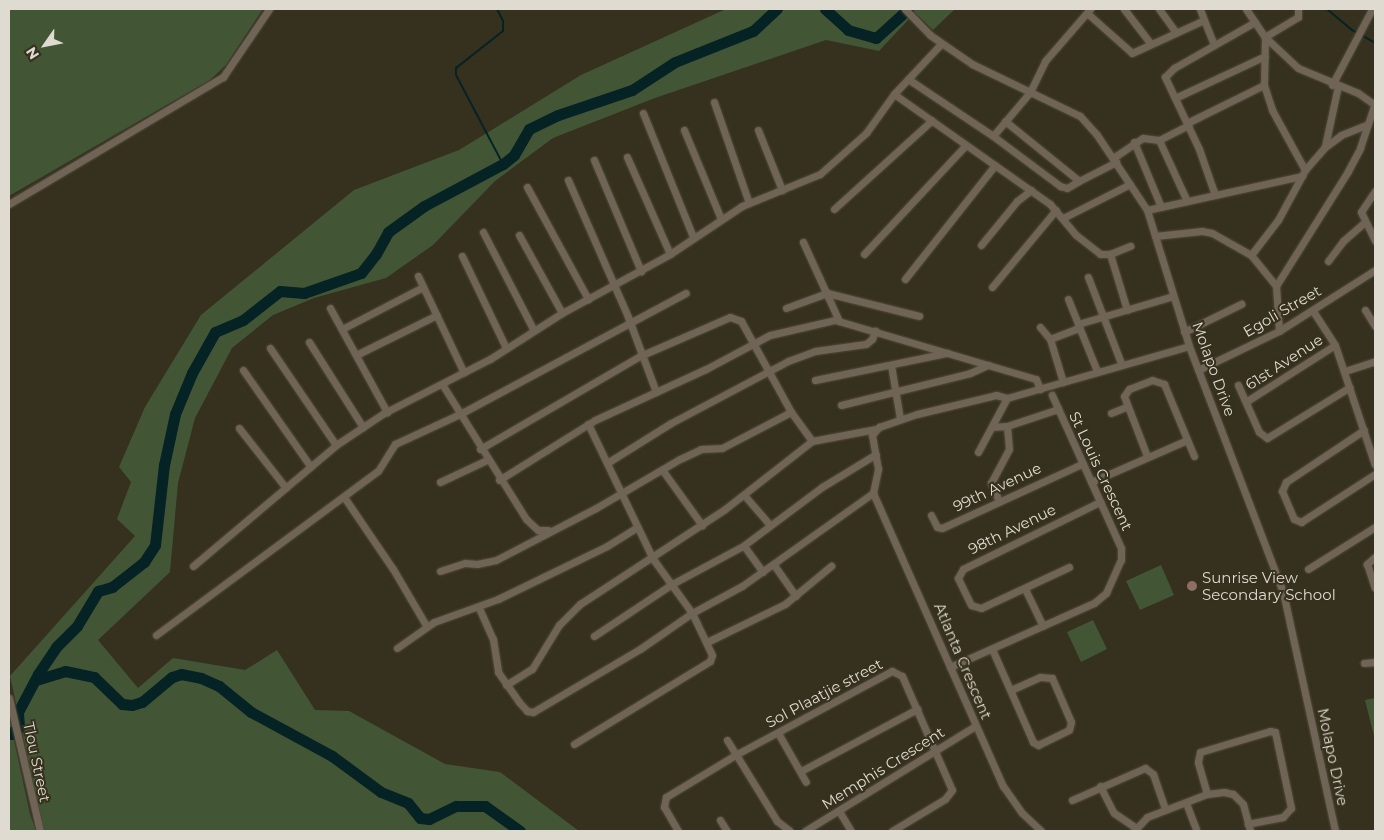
<!DOCTYPE html>
<style>
body{margin:0}
#map{position:relative;width:1384px;height:840px;overflow:hidden;background:#36301e;font-family:Montserrat,sans-serif}
div>[style]{position:absolute}
[style*='--x']{left:calc(var(--x)*1px);top:calc(var(--y)*1px);width:calc(var(--w)*1px);rotate:calc(var(--a)*1deg)}
.green>*{inset:0;background:#425635}
.stream>*{height:2px;margin:-1px;padding:0 1px;transform-origin:1px;border-radius:1px;background:#052324}
.river>*{height:11px;margin:-5.5px;padding:0 5.5px;transform-origin:5.5px;border-radius:5.5px;background:#052324}
.roads{filter:drop-shadow(0 0 1px #514b3a) drop-shadow(0 0 1px #514b3a)}
.minor>*{height:7px;margin:-3.5px;padding:0 3.5px;transform-origin:3.5px;border-radius:3.5px;background:#6f6456}
.dots>*{width:14px;height:14px;translate:-50% -50%;box-sizing:border-box;border:2px solid #36301e;border-radius:50%}
span{translate:-50% -50%;white-space:nowrap;text-align:center;line-height:1.15;-webkit-text-stroke:4px #36301e;paint-order:stroke}
.street-label{font-size:15px;color:#dfdbd0}
.poi-label{font-size:15px;color:#dfdbd0}
.left{translate:0 -50%;text-align:left}
.frame{position:absolute;inset:0;border:10px solid #dfdbd0;pointer-events:none}
.north{position:absolute;left:20px;top:20px;width:50px;height:50px;-webkit-text-stroke:4px #36301e;paint-order:stroke;rotate:237deg;font-size:14px;font-weight:700;line-height:20px;text-align:center;color:#dfdbd0}
.north::after{content:'';display:block;margin:auto;width:18px;height:22px;background:#dfdbd0;clip-path:polygon(50% 0,100% 100%,50% 72%,0 100%)}
</style>
<div id="map">
<div class="green">
<div style="clip-path:polygon(9px 9px,263px 9px,226px 65px,210px 80px,9px 196px)"></div>
<div style="clip-path:polygon(726px 9px,899px 9px,909px 19px,879px 51px,826px 40px,655px 98px,553px 138px,495px 181px,433px 245px,386px 278px,314px 298px,273px 315px,232px 348px,195px 418px,178px 483px,170px 572px,98px 640px,138px 688px,173px 658px,245px 670px,277px 650px,315px 710px,349px 711px,445px 764px,500px 772px,579px 831px,44px 831px,10px 676px,135px 536px,117px 519px,131px 482px,119px 467px,145px 407px,201px 315px,354px 190px,459px 150px,581px 75px)"></div>
<div style="clip-path:polygon(911px 9px,955px 9px,933px 30px)"></div>
<div style="clip-path:polygon(1161px 565px,1174px 595px,1140px 610px,1126px 581px)"></div>
<div style="clip-path:polygon(1093px 620px,1107px 649px,1081px 662px,1067px 632px)"></div>
<div style="clip-path:polygon(1375px 698px,1375px 740px,1365px 700px)"></div>
<div style="clip-path:polygon(9px 717px,30px 814px,36px 831px,9px 831px)"></div>
</div>
<div class="stream">
<div style="--x:497;--y:9;--w:13;--a:63"></div>
<div style="--x:503;--y:21;--w:10;--a:90"></div>
<div style="--x:503;--y:31;--w:60;--a:141.8"></div>
<div style="--x:456;--y:68;--w:7;--a:90"></div>
<div style="--x:456;--y:75;--w:101;--a:62.2"></div>
<div style="--x:1327;--y:9;--w:33;--a:40"></div>
<div style="--x:1352;--y:30;--w:26;--a:29"></div>
</div>
<div class="river">
<div style="--x:825;--y:9;--w:31;--a:42"></div>
<div style="--x:848;--y:30;--w:29;--a:16"></div>
<div style="--x:876;--y:38;--w:43;--a:-42.2"></div>
<div style="--x:36;--y:680;--w:30;--a:-17"></div>
<div style="--x:65;--y:671;--w:30;--a:12"></div>
<div style="--x:94;--y:677;--w:39;--a:44"></div>
<div style="--x:122;--y:704;--w:10;--a:6"></div>
<div style="--x:132;--y:705;--w:10;--a:-17"></div>
<div style="--x:142;--y:702;--w:39;--a:-40"></div>
<div style="--x:172;--y:677;--w:9;--a:-18"></div>
<div style="--x:181;--y:674;--w:20;--a:11"></div>
<div style="--x:201;--y:678;--w:20;--a:24"></div>
<div style="--x:219;--y:686;--w:41;--a:39.1"></div>
<div style="--x:251;--y:712;--w:92;--a:28.5"></div>
<div style="--x:332;--y:756;--w:61;--a:36.3"></div>
<div style="--x:381;--y:792;--w:29;--a:22"></div>
<div style="--x:408;--y:803;--w:19;--a:51"></div>
<div style="--x:420;--y:818;--w:9;--a:6"></div>
<div style="--x:429;--y:819;--w:30;--a:-26"></div>
<div style="--x:456;--y:806;--w:29;--a:0"></div>
<div style="--x:485;--y:806;--w:43;--a:35.5"></div>
<div style="--x:9;--y:732;--w:3;--a:45"></div>
<div style="--x:11;--y:734;--w:11;--a:-41"></div>
<div style="--x:19;--y:727;--w:15;--a:-94"></div>
<div style="--x:18;--y:712;--w:43;--a:-62.2"></div>
<div style="--x:38;--y:674;--w:32;--a:-56"></div>
<div style="--x:56;--y:647;--w:30;--a:-45"></div>
<div style="--x:77;--y:626;--w:41;--a:-59"></div>
<div style="--x:98;--y:591;--w:15;--a:-16"></div>
<div style="--x:112;--y:587;--w:41;--a:-38"></div>
<div style="--x:144;--y:562;--w:20;--a:-57"></div>
<div style="--x:155;--y:545;--w:81;--a:-83.6"></div>
<div style="--x:164;--y:465;--w:52;--a:-77.8"></div>
<div style="--x:175;--y:414;--w:44;--a:-67.5"></div>
<div style="--x:192;--y:373;--w:47;--a:-60.7"></div>
<div style="--x:215;--y:332;--w:30;--a:-23"></div>
<div style="--x:243;--y:320;--w:47;--a:-38.1"></div>
<div style="--x:280;--y:291;--w:24;--a:5"></div>
<div style="--x:304;--y:293;--w:60;--a:-19.3"></div>
<div style="--x:361;--y:273;--w:24;--a:-52"></div>
<div style="--x:376;--y:254;--w:25;--a:-61"></div>
<div style="--x:388;--y:232;--w:44;--a:-35.8"></div>
<div style="--x:424;--y:206;--w:89;--a:-28"></div>
<div style="--x:503;--y:164;--w:14;--a:-39"></div>
<div style="--x:514;--y:155;--w:30;--a:-60"></div>
<div style="--x:529;--y:129;--w:32;--a:-26"></div>
<div style="--x:558;--y:115;--w:78;--a:-18.7"></div>
<div style="--x:632;--y:90;--w:51;--a:-33.1"></div>
<div style="--x:675;--y:62;--w:84;--a:-21.7"></div>
<div style="--x:753;--y:31;--w:33;--a:-43"></div>
</div>
<div class="roads">
<div class="minor">
<div style="--x:905;--y:9;--w:36;--a:46"></div>
<div style="--x:930;--y:35;--w:51;--a:34.6"></div>
<div style="--x:972;--y:64;--w:120;--a:25.7"></div>
<div style="--x:1080;--y:116;--w:25;--a:48"></div>
<div style="--x:1097;--y:135;--w:90;--a:56.3"></div>
<div style="--x:1147;--y:210;--w:142;--a:72.8"></div>
<div style="--x:1189;--y:346;--w:263;--a:69.1"></div>
<div style="--x:1283;--y:592;--w:245;--a:77.7"></div>
<div style="--x:1124;--y:9;--w:44;--a:52.4"></div>
<div style="--x:1159;--y:9;--w:29;--a:54"></div>
<div style="--x:1200;--y:9;--w:12;--a:70"></div>
<div style="--x:1246;--y:9;--w:34;--a:56"></div>
<div style="--x:1265;--y:37;--w:45;--a:43.2"></div>
<div style="--x:1298;--y:68;--w:65;--a:22.6"></div>
<div style="--x:1358;--y:93;--w:19;--a:35"></div>
<div style="--x:1298;--y:9;--w:8;--a:90"></div>
<div style="--x:1298;--y:17;--w:39;--a:149"></div>
<div style="--x:1265;--y:37;--w:48;--a:91.2"></div>
<div style="--x:1264;--y:85;--w:26;--a:72"></div>
<div style="--x:1272;--y:110;--w:68;--a:61.2"></div>
<div style="--x:1087;--y:13;--w:60;--a:41.6"></div>
<div style="--x:1132;--y:53;--w:79;--a:-24.6"></div>
<div style="--x:1204;--y:20;--w:27;--a:68"></div>
<div style="--x:908;--y:79;--w:102;--a:33.8"></div>
<div style="--x:993;--y:136;--w:57;--a:-49.9"></div>
<div style="--x:1030;--y:92;--w:34;--a:-64"></div>
<div style="--x:1045;--y:61;--w:69;--a:-49.1"></div>
<div style="--x:1332;--y:85;--w:86;--a:-62.2"></div>
<div style="--x:894;--y:94;--w:191;--a:35.2"></div>
<div style="--x:1050;--y:204;--w:40;--a:50"></div>
<div style="--x:1076;--y:235;--w:31;--a:38"></div>
<div style="--x:1100;--y:254;--w:10;--a:0"></div>
<div style="--x:1175;--y:98;--w:99;--a:-25"></div>
<div style="--x:714;--y:102;--w:107;--a:70.9"></div>
<div style="--x:643;--y:113;--w:134;--a:68"></div>
<div style="--x:1005;--y:121;--w:95;--a:39"></div>
<div style="--x:1079;--y:181;--w:42;--a:-27.2"></div>
<div style="--x:1187;--y:123;--w:86;--a:-26.3"></div>
<div style="--x:684;--y:130;--w:96;--a:67.4"></div>
<div style="--x:758;--y:130;--w:65;--a:68.2"></div>
<div style="--x:993;--y:136;--w:84;--a:36.7"></div>
<div style="--x:1060;--y:186;--w:7;--a:16"></div>
<div style="--x:1067;--y:188;--w:14;--a:-30"></div>
<div style="--x:1134;--y:142;--w:70;--a:67.4"></div>
<div style="--x:1325;--y:146;--w:61;--a:-77.8"></div>
<div style="--x:627;--y:157;--w:106;--a:66.1"></div>
<div style="--x:1113;--y:158;--w:36;--a:-34"></div>
<div style="--x:1143;--y:138;--w:16;--a:7"></div>
<div style="--x:594;--y:160;--w:121;--a:67.1"></div>
<div style="--x:568;--y:180;--w:150;--a:66.3"></div>
<div style="--x:628;--y:317;--w:80;--a:69.5"></div>
<div style="--x:527;--y:187;--w:128;--a:61.4"></div>
<div style="--x:1375;--y:191;--w:25;--a:124"></div>
<div style="--x:1361;--y:212;--w:32;--a:64"></div>
<div style="--x:1215;--y:195;--w:49;--a:-109.2"></div>
<div style="--x:1199;--y:149;--w:80;--a:-115.3"></div>
<div style="--x:1165;--y:77;--w:13;--a:-45"></div>
<div style="--x:1174;--y:68;--w:93;--a:-29.6"></div>
<div style="--x:1187;--y:201;--w:67;--a:-114.7"></div>
<div style="--x:1159;--y:140;--w:33;--a:-27"></div>
<div style="--x:9;--y:204;--w:249;--a:-30.7"></div>
<div style="--x:223;--y:77;--w:82;--a:-55.9"></div>
<div style="--x:834;--y:209;--w:132;--a:-42.2"></div>
<div style="--x:1147;--y:210;--w:159;--a:-12.4"></div>
<div style="--x:1063;--y:218;--w:75;--a:-26.9"></div>
<div style="--x:483;--y:232;--w:111;--a:62.7"></div>
<div style="--x:519;--y:235;--w:89;--a:61.1"></div>
<div style="--x:1155;--y:236;--w:47;--a:-6.1"></div>
<div style="--x:1202;--y:231;--w:10;--a:11"></div>
<div style="--x:1212;--y:233;--w:45;--a:29.4"></div>
<div style="--x:1251;--y:255;--w:40;--a:51"></div>
<div style="--x:803;--y:242;--w:87;--a:65.5"></div>
<div style="--x:981;--y:245;--w:57;--a:-50.7"></div>
<div style="--x:1017;--y:201;--w:18;--a:-38"></div>
<div style="--x:864;--y:254;--w:149;--a:-46.9"></div>
<div style="--x:1251;--y:255;--w:44;--a:-52.4"></div>
<div style="--x:1278;--y:220;--w:57;--a:-61.6"></div>
<div style="--x:1305;--y:170;--w:29;--a:-49"></div>
<div style="--x:1324;--y:148;--w:21;--a:-37"></div>
<div style="--x:1341;--y:135;--w:27;--a:-22"></div>
<div style="--x:462;--y:256;--w:102;--a:64.4"></div>
<div style="--x:1328;--y:261;--w:25;--a:-53"></div>
<div style="--x:1343;--y:241;--w:28;--a:-41"></div>
<div style="--x:418;--y:276;--w:107;--a:64.6"></div>
<div style="--x:1088;--y:277;--w:92;--a:69"></div>
<div style="--x:905;--y:279;--w:145;--a:-51.7"></div>
<div style="--x:992;--y:287;--w:100;--a:-50.3"></div>
<div style="--x:1068;--y:299;--w:27;--a:68"></div>
<div style="--x:330;--y:308;--w:119;--a:61.3"></div>
<div style="--x:786;--y:308;--w:44;--a:-20.1"></div>
<div style="--x:827;--y:293;--w:95;--a:14"></div>
<div style="--x:1127;--y:310;--w:59;--a:-106.9"></div>
<div style="--x:1110;--y:254;--w:22;--a:-22"></div>
<div style="--x:1365;--y:310;--w:19;--a:58"></div>
<div style="--x:1313;--y:311;--w:40;--a:57.1"></div>
<div style="--x:1335;--y:345;--w:126;--a:71.6"></div>
<div style="--x:1040;--y:327;--w:16;--a:50"></div>
<div style="--x:1050;--y:339;--w:45;--a:73.2"></div>
<div style="--x:342;--y:329;--w:91;--a:-27.4"></div>
<div style="--x:1279;--y:331;--w:45;--a:-93.8"></div>
<div style="--x:1276;--y:286;--w:136;--a:-57.9"></div>
<div style="--x:1348;--y:171;--w:26;--a:-62"></div>
<div style="--x:1360;--y:148;--w:47;--a:-71.6"></div>
<div style="--x:1184;--y:332;--w:64;--a:-26.2"></div>
<div style="--x:1050;--y:339;--w:31;--a:-21"></div>
<div style="--x:309;--y:342;--w:101;--a:57.6"></div>
<div style="--x:270;--y:348;--w:117;--a:55.8"></div>
<div style="--x:356;--y:355;--w:90;--a:-26.3"></div>
<div style="--x:891;--y:365;--w:55;--a:80.5"></div>
<div style="--x:243;--y:370;--w:118;--a:55"></div>
<div style="--x:1198;--y:370;--w:90;--a:-25.7"></div>
<div style="--x:1279;--y:331;--w:114;--a:-32.4"></div>
<div style="--x:1097;--y:371;--w:51;--a:-112"></div>
<div style="--x:1078;--y:324;--w:99;--a:-16.4"></div>
<div style="--x:1345;--y:371;--w:32;--a:-18"></div>
<div style="--x:815;--y:380;--w:135;--a:-11.6"></div>
<div style="--x:442;--y:384;--w:159;--a:58.1"></div>
<div style="--x:526;--y:519;--w:16;--a:43"></div>
<div style="--x:538;--y:530;--w:10;--a:0"></div>
<div style="--x:1238;--y:385;--w:51;--a:65.9"></div>
<div style="--x:1259;--y:432;--w:10;--a:37"></div>
<div style="--x:1267;--y:438;--w:97;--a:-31.6"></div>
<div style="--x:1247;--y:401;--w:104;--a:-32.5"></div>
<div style="--x:841;--y:405;--w:133;--a:-13.9"></div>
<div style="--x:970;--y:373;--w:20;--a:-24"></div>
<div style="--x:1111;--y:413;--w:16;--a:-22"></div>
<div style="--x:992;--y:427;--w:15;--a:-4"></div>
<div style="--x:1007;--y:426;--w:54;--a:-18.4"></div>
<div style="--x:239;--y:428;--w:76;--a:51.9"></div>
<div style="--x:1364;--y:430;--w:94;--a:146.3"></div>
<div style="--x:1286;--y:482;--w:10;--a:114"></div>
<div style="--x:1282;--y:491;--w:30;--a:67"></div>
<div style="--x:1294;--y:519;--w:8;--a:23"></div>
<div style="--x:1301;--y:522;--w:88;--a:-33"></div>
<div style="--x:480;--y:449;--w:185;--a:-30.2"></div>
<div style="--x:640;--y:356;--w:98;--a:-23.4"></div>
<div style="--x:730;--y:317;--w:12;--a:20"></div>
<div style="--x:741;--y:321;--w:104;--a:61.2"></div>
<div style="--x:791;--y:412;--w:36;--a:54"></div>
<div style="--x:978;--y:452;--w:61;--a:-61.8"></div>
<div style="--x:1147;--y:456;--w:64;--a:-111"></div>
<div style="--x:1124;--y:396;--w:9;--a:-54"></div>
<div style="--x:1129;--y:389;--w:25;--a:-21"></div>
<div style="--x:1152;--y:380;--w:13;--a:18"></div>
<div style="--x:1164;--y:384;--w:78;--a:67.4"></div>
<div style="--x:607;--y:463;--w:75;--a:-32"></div>
<div style="--x:671;--y:423;--w:132;--a:-27.9"></div>
<div style="--x:788;--y:361;--w:29;--a:-20"></div>
<div style="--x:815;--y:351;--w:51;--a:-7.8"></div>
<div style="--x:866;--y:344;--w:8;--a:-40"></div>
<div style="--x:872;--y:339;--w:9;--a:-69"></div>
<div style="--x:663;--y:471;--w:67;--a:54.2"></div>
<div style="--x:499;--y:480;--w:113;--a:-32"></div>
<div style="--x:595;--y:420;--w:122;--a:-24.7"></div>
<div style="--x:706;--y:369;--w:72;--a:-28"></div>
<div style="--x:770;--y:335;--w:67;--a:-13"></div>
<div style="--x:835;--y:320;--w:209;--a:16.4"></div>
<div style="--x:1036;--y:379;--w:11;--a:68"></div>
<div style="--x:440;--y:482;--w:52;--a:-25.1"></div>
<div style="--x:1091;--y:482;--w:105;--a:-23.6"></div>
<div style="--x:873;--y:493;--w:321;--a:66.1"></div>
<div style="--x:1003;--y:786;--w:33;--a:55"></div>
<div style="--x:1022;--y:813;--w:26;--a:43"></div>
<div style="--x:744;--y:495;--w:40;--a:49"></div>
<div style="--x:344;--y:497;--w:87;--a:55.8"></div>
<div style="--x:393;--y:569;--w:67;--a:59.6"></div>
<div style="--x:999;--y:501;--w:20;--a:-114"></div>
<div style="--x:991;--y:483;--w:38;--a:-62"></div>
<div style="--x:1009;--y:449;--w:23;--a:-95"></div>
<div style="--x:931;--y:515;--w:13;--a:63"></div>
<div style="--x:937;--y:527;--w:5;--a:11"></div>
<div style="--x:942;--y:528;--w:154;--a:-24.6"></div>
<div style="--x:744;--y:546;--w:32;--a:54"></div>
<div style="--x:1375;--y:557;--w:11;--a:139"></div>
<div style="--x:1367;--y:564;--w:25;--a:72"></div>
<div style="--x:774;--y:565;--w:38;--a:55"></div>
<div style="--x:193;--y:566;--w:187;--a:-40.2"></div>
<div style="--x:336;--y:445;--w:58;--a:-33.7"></div>
<div style="--x:384;--y:413;--w:119;--a:-27"></div>
<div style="--x:490;--y:359;--w:85;--a:-32.6"></div>
<div style="--x:562;--y:313;--w:123;--a:-28.6"></div>
<div style="--x:670;--y:254;--w:87;--a:-33.7"></div>
<div style="--x:742;--y:206;--w:84;--a:-22.3"></div>
<div style="--x:820;--y:174;--w:62;--a:-41.7"></div>
<div style="--x:866;--y:133;--w:48;--a:-54.3"></div>
<div style="--x:894;--y:94;--w:69;--a:-46.8"></div>
<div style="--x:1069;--y:567;--w:97;--a:155"></div>
<div style="--x:981;--y:608;--w:10;--a:-163"></div>
<div style="--x:971;--y:605;--w:30;--a:-116"></div>
<div style="--x:958;--y:578;--w:10;--a:-61"></div>
<div style="--x:963;--y:569;--w:153;--a:-26.1"></div>
<div style="--x:1308;--y:569;--w:79;--a:-32.1"></div>
<div style="--x:440;--y:571;--w:26;--a:-18"></div>
<div style="--x:465;--y:563;--w:12;--a:5"></div>
<div style="--x:477;--y:564;--w:19;--a:-12"></div>
<div style="--x:496;--y:560;--w:113;--a:-27.5"></div>
<div style="--x:596;--y:508;--w:97;--a:-30.3"></div>
<div style="--x:680;--y:459;--w:23;--a:-25"></div>
<div style="--x:701;--y:449;--w:21;--a:-3"></div>
<div style="--x:722;--y:448;--w:78;--a:-27.6"></div>
<div style="--x:1025;--y:589;--w:41;--a:64.1"></div>
<div style="--x:479;--y:608;--w:34;--a:66"></div>
<div style="--x:493;--y:639;--w:33;--a:81"></div>
<div style="--x:498;--y:672;--w:37;--a:55"></div>
<div style="--x:519;--y:702;--w:12;--a:48"></div>
<div style="--x:527;--y:711;--w:6;--a:9"></div>
<div style="--x:533;--y:712;--w:124;--a:-30.5"></div>
<div style="--x:640;--y:649;--w:63;--a:-34.7"></div>
<div style="--x:692;--y:613;--w:57;--a:-28.4"></div>
<div style="--x:742;--y:586;--w:161;--a:-35.4"></div>
<div style="--x:873;--y:493;--w:25;--a:-78"></div>
<div style="--x:878;--y:469;--w:35;--a:-100"></div>
<div style="--x:872;--y:435;--w:11;--a:-49"></div>
<div style="--x:879;--y:427;--w:40;--a:-18.9"></div>
<div style="--x:917;--y:414;--w:81;--a:-13.5"></div>
<div style="--x:996;--y:395;--w:11;--a:15"></div>
<div style="--x:1007;--y:398;--w:189;--a:-15.9"></div>
<div style="--x:156;--y:635;--w:276;--a:-36.5"></div>
<div style="--x:378;--y:471;--w:32;--a:-58"></div>
<div style="--x:395;--y:444;--w:72;--a:-24.8"></div>
<div style="--x:460;--y:414;--w:256;--a:-28.2"></div>
<div style="--x:594;--y:636;--w:94;--a:-33.7"></div>
<div style="--x:672;--y:584;--w:81;--a:-28.2"></div>
<div style="--x:743;--y:546;--w:99;--a:-36.8"></div>
<div style="--x:822;--y:487;--w:63;--a:-31.4"></div>
<div style="--x:707;--y:642;--w:87;--a:-26"></div>
<div style="--x:785;--y:604;--w:60;--a:-39.6"></div>
<div style="--x:397;--y:648;--w:45;--a:-35.1"></div>
<div style="--x:434;--y:622;--w:68;--a:-19.8"></div>
<div style="--x:498;--y:599;--w:121;--a:-25.9"></div>
<div style="--x:607;--y:546;--w:36;--a:-32"></div>
<div style="--x:992;--y:649;--w:102;--a:66.2"></div>
<div style="--x:1033;--y:742;--w:6;--a:31"></div>
<div style="--x:1038;--y:745;--w:34;--a:-26"></div>
<div style="--x:1069;--y:730;--w:8;--a:-76"></div>
<div style="--x:1071;--y:722;--w:48;--a:-113.4"></div>
<div style="--x:1052;--y:678;--w:12;--a:-175"></div>
<div style="--x:1040;--y:677;--w:32;--a:156"></div>
<div style="--x:1364;--y:663;--w:11;--a:-5"></div>
<div style="--x:950;--y:667;--w:158;--a:-24"></div>
<div style="--x:1094;--y:603;--w:16;--a:-40"></div>
<div style="--x:1106;--y:593;--w:36;--a:-66"></div>
<div style="--x:1121;--y:560;--w:12;--a:-90"></div>
<div style="--x:1121;--y:548;--w:168;--a:-114.3"></div>
<div style="--x:506;--y:685;--w:31;--a:-32"></div>
<div style="--x:532;--y:669;--w:52;--a:-58.5"></div>
<div style="--x:559;--y:625;--w:30;--a:-45"></div>
<div style="--x:580;--y:604;--w:173;--a:-33.2"></div>
<div style="--x:725;--y:509;--w:110;--a:-38"></div>
<div style="--x:812;--y:441;--w:65;--a:-10.6"></div>
<div style="--x:9;--y:698;--w:137;--a:76.9"></div>
<div style="--x:778;--y:733;--w:56;--a:60.3"></div>
<div style="--x:727;--y:740;--w:95;--a:58.3"></div>
<div style="--x:777;--y:821;--w:16;--a:38"></div>
<div style="--x:574;--y:744;--w:159;--a:-31.4"></div>
<div style="--x:710;--y:661;--w:6;--a:-72"></div>
<div style="--x:712;--y:655;--w:47;--a:-115.5"></div>
<div style="--x:692;--y:613;--w:67;--a:-125.8"></div>
<div style="--x:653;--y:559;--w:150;--a:-115.7"></div>
<div style="--x:801;--y:771;--w:132;--a:-28.1"></div>
<div style="--x:1100;--y:786;--w:30;--a:63"></div>
<div style="--x:1114;--y:813;--w:25;--a:34"></div>
<div style="--x:1207;--y:794;--w:33;--a:-106"></div>
<div style="--x:1198;--y:762;--w:10;--a:-79"></div>
<div style="--x:1200;--y:752;--w:73;--a:-16.7"></div>
<div style="--x:1270;--y:731;--w:5;--a:11"></div>
<div style="--x:1275;--y:732;--w:78;--a:78.1"></div>
<div style="--x:1291;--y:808;--w:12;--a:132"></div>
<div style="--x:1283;--y:817;--w:36;--a:169"></div>
<div style="--x:1072;--y:800;--w:80;--a:-23.7"></div>
<div style="--x:1145;--y:768;--w:10;--a:37"></div>
<div style="--x:1153;--y:774;--w:37;--a:71"></div>
<div style="--x:1186;--y:803;--w:28;--a:69"></div>
<div style="--x:839;--y:811;--w:23;--a:59"></div>
<div style="--x:720;--y:820;--w:13;--a:58"></div>
<div style="--x:678;--y:831;--w:28;--a:-120"></div>
<div style="--x:664;--y:807;--w:10;--a:-79"></div>
<div style="--x:666;--y:797;--w:83;--a:-31.2"></div>
<div style="--x:737;--y:754;--w:176;--a:-28.2"></div>
<div style="--x:892;--y:671;--w:11;--a:27"></div>
<div style="--x:902;--y:676;--w:124;--a:66.3"></div>
<div style="--x:952;--y:790;--w:11;--a:128"></div>
<div style="--x:945;--y:799;--w:62;--a:148.9"></div>
<div style="--x:805;--y:831;--w:200;--a:-31.7"></div>
<div style="--x:1134;--y:831;--w:19;--a:-47"></div>
<div style="--x:1147;--y:817;--w:64;--a:-21"></div>
<div style="--x:1207;--y:794;--w:17;--a:-7"></div>
<div style="--x:1224;--y:792;--w:9;--a:13"></div>
<div style="--x:1233;--y:794;--w:14;--a:45"></div>
<div style="--x:1243;--y:804;--w:28;--a:75"></div>
</div>
</div>
<div class="dots">
<div style="left:1192px;top:586px;background:#8d6e63"></div>
</div>
<div class="street-label">
<span style="left:1282px;top:311px;rotate:-30deg">Egoli Street</span>
<span style="left:1284px;top:362px;rotate:-33deg">61st Avenue</span>
<span style="left:1214px;top:369px;rotate:70deg">Molapo Drive</span>
<span style="left:1101px;top:471px;rotate:65deg">St Louis Crescent</span>
<span style="left:997px;top:487px;rotate:-25deg">99th Avenue</span>
<span style="left:1012px;top:529px;rotate:-26deg">98th Avenue</span>
<span style="left:963px;top:661px;rotate:67deg">Atlanta Crescent</span>
<span style="left:824px;top:693px;rotate:-28deg">Sol Plaatjie street</span>
<span style="left:1333px;top:757px;rotate:78deg">Molapo Drive</span>
<span style="left:37px;top:762px;rotate:78deg">Tlou Street</span>
<span style="left:883px;top:768px;rotate:-32deg">Memphis Crescent</span>
</div>
<div class="poi-label">
<span class="left" style="left:1202px;top:586px">Sunrise View<br>Secondary School</span>
</div>
<div class="frame"></div>
<div class="north">N</div>
</div>
